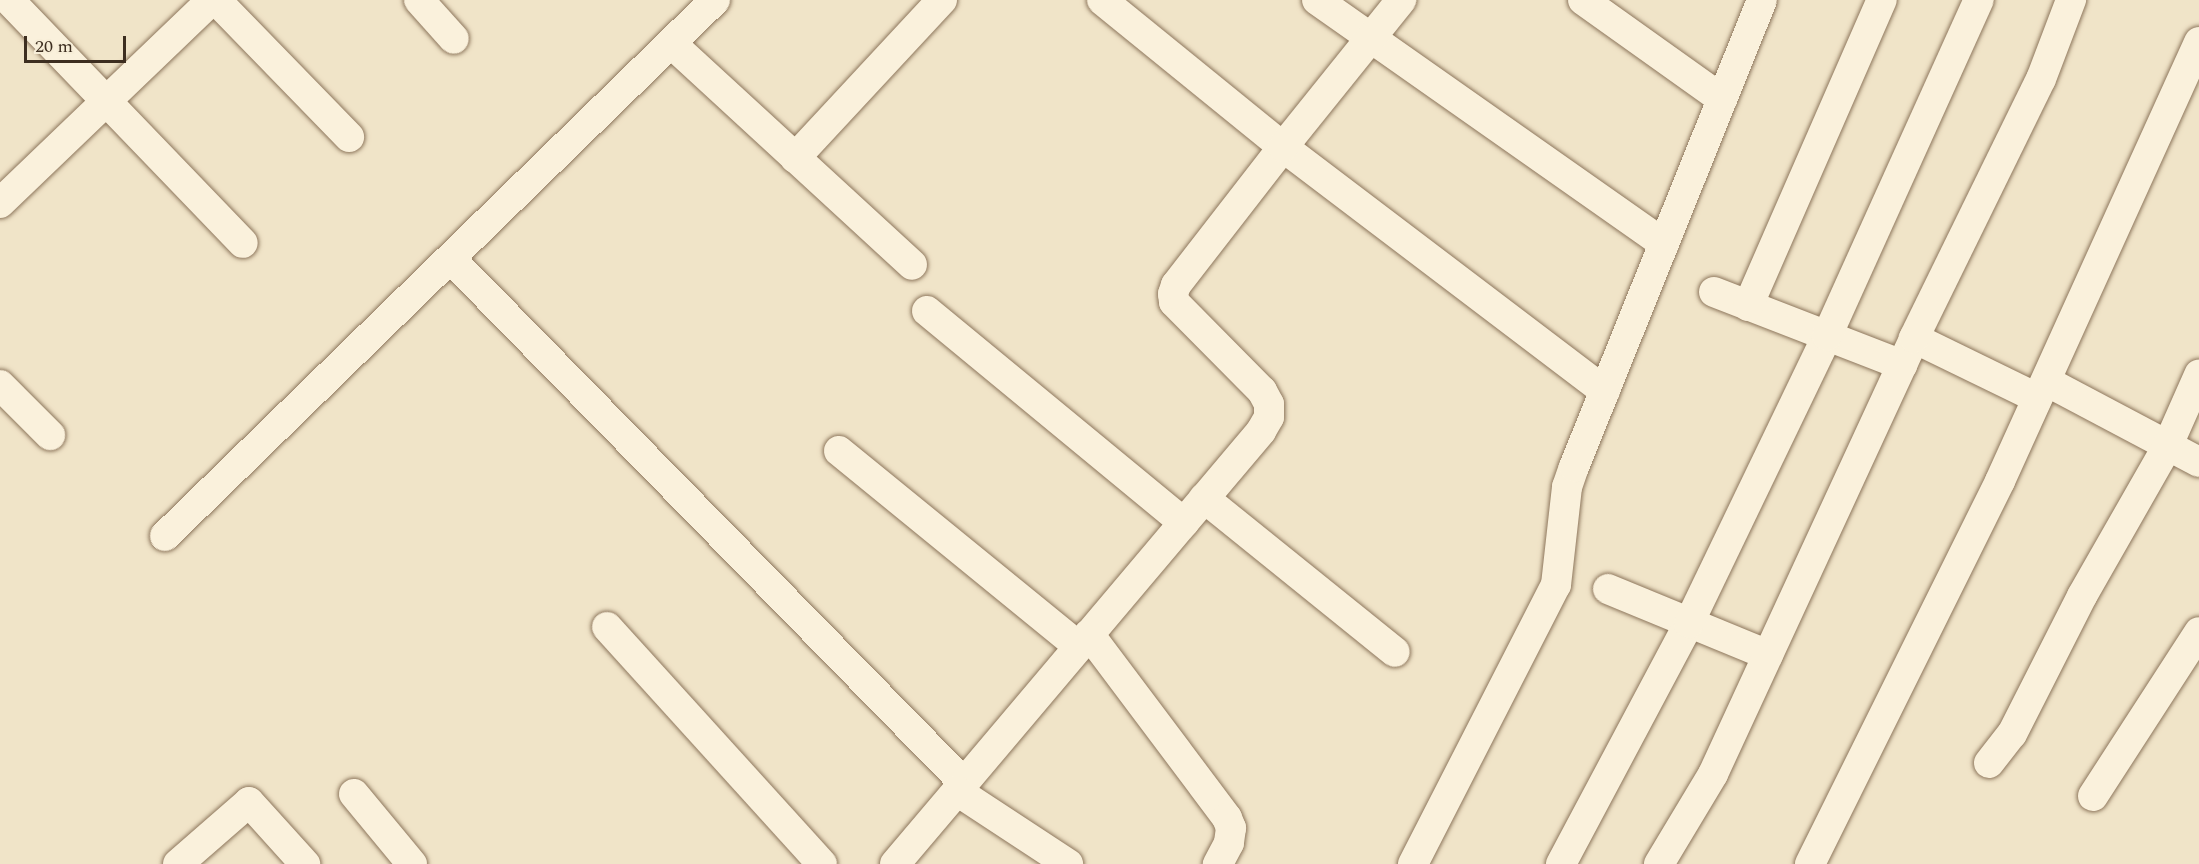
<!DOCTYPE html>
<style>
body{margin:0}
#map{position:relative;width:2199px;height:864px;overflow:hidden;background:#f0e4c8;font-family:Spectral,serif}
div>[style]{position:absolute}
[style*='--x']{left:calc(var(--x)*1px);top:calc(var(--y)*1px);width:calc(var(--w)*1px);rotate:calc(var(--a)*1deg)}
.roads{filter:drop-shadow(0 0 2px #8d765c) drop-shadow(0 0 2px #8d765c)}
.street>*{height:30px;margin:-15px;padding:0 15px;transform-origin:15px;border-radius:15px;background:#faf1dc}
span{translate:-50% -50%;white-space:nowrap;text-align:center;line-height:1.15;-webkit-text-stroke:4.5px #f7eed8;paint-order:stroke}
.scale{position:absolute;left:24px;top:36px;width:102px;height:27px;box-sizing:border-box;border:3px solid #3d2e20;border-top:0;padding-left:8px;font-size:18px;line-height:21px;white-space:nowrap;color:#3d2e20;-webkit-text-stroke:4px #f7eed8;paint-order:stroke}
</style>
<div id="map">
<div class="roads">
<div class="street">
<div style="--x:9;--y:0;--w:337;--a:46.1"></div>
<div style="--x:216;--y:0;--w:191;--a:45.8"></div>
<div style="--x:419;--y:0;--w:52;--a:48.1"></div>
<div style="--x:1102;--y:0;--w:233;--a:39.1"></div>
<div style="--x:1283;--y:147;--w:404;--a:37.2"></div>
<div style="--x:1317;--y:0;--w:424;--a:35.1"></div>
<div style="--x:1583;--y:0;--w:171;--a:35.5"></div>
<div style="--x:672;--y:44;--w:326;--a:42.6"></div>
<div style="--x:795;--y:158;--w:216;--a:-47.1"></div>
<div style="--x:0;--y:203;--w:294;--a:-43.8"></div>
<div style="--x:451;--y:259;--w:732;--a:45.61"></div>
<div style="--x:1714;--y:292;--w:202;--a:21.2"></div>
<div style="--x:1748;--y:306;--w:334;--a:-66.4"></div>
<div style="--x:927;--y:311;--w:333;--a:39.5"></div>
<div style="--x:1914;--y:338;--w:137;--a:26"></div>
<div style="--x:2046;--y:381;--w:173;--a:27.9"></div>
<div style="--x:0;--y:385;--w:71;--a:45"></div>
<div style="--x:839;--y:451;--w:308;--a:39.2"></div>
<div style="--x:1204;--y:498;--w:245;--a:38.9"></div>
<div style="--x:165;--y:536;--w:768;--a:-44.26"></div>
<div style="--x:1608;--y:589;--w:173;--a:22.4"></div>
<div style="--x:607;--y:627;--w:320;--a:47.8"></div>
<div style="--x:1089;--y:634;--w:230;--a:53.1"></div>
<div style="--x:1227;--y:818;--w:11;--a:68"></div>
<div style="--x:1231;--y:828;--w:15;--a:98"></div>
<div style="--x:1229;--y:843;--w:24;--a:118"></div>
<div style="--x:1989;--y:763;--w:37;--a:-52"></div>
<div style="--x:2012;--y:734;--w:155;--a:-63.1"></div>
<div style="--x:2082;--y:596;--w:174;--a:-60.3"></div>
<div style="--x:2168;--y:445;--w:77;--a:-66.1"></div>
<div style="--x:957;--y:791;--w:471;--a:-49.8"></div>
<div style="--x:1261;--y:431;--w:16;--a:-60"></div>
<div style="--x:1269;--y:417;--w:13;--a:-90"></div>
<div style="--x:1269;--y:404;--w:15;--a:-118"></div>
<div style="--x:1262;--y:391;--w:125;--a:-134.7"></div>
<div style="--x:1174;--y:302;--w:8;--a:-97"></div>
<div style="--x:1173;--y:294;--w:9;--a:-72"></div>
<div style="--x:1176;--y:285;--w:175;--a:-52.2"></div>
<div style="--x:1283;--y:147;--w:189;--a:-51.2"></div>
<div style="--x:354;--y:794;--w:91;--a:50.4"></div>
<div style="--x:2093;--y:796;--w:195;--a:-57.1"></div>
<div style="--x:178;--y:864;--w:94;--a:-41.1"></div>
<div style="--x:249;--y:802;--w:84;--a:47.9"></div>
<div style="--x:895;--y:864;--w:96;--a:-49.7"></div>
<div style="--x:957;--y:791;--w:133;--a:33.3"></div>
<div style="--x:1413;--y:864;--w:314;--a:-62.9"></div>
<div style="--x:1556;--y:585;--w:99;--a:-83.6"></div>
<div style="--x:1567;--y:487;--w:21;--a:-71"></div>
<div style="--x:1574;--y:467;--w:503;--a:-68.07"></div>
<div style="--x:1561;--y:864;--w:273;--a:-62"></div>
<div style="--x:1689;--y:623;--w:318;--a:-64.3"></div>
<div style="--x:1827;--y:336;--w:369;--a:-65.7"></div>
<div style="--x:1659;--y:864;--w:105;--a:-59"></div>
<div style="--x:1713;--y:774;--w:480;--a:-65.2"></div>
<div style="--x:1914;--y:338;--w:288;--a:-63.9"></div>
<div style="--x:2041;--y:79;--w:85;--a:-69.2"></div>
<div style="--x:1810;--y:864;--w:428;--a:-63.6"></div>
<div style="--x:2000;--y:481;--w:482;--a:-65.6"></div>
</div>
</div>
<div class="scale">20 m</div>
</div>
